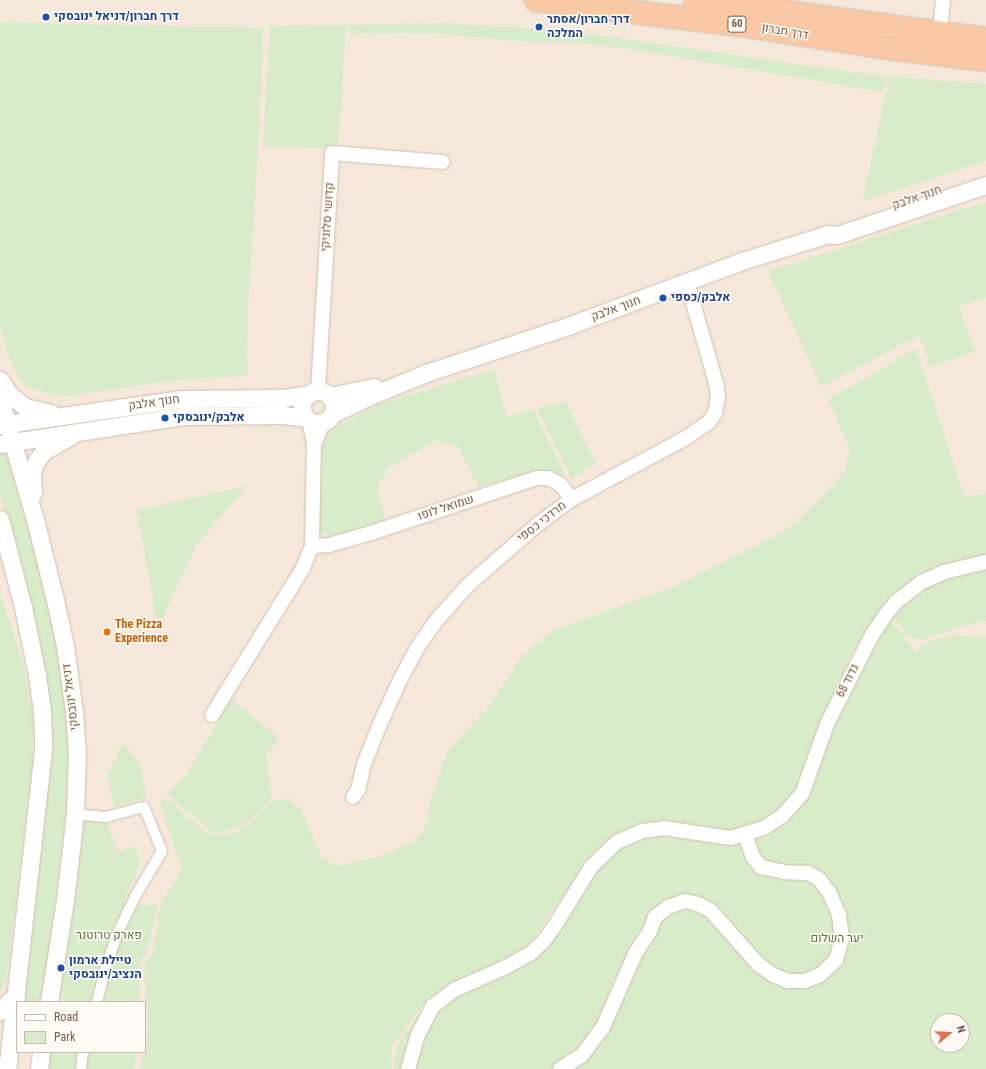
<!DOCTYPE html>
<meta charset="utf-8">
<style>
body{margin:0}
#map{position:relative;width:986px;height:1069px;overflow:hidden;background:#fdf6ec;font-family:"Roboto Condensed",Heebo,sans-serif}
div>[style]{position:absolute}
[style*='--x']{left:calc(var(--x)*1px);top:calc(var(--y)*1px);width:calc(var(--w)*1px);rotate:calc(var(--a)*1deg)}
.residential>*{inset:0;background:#f5e8da}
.green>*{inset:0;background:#d8ecc9}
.roads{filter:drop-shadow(0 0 1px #d1beb0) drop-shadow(0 0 1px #d1beb0)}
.pedestrian>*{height:10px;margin:-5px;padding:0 5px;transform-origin:5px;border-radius:5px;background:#fff}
.minor>*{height:14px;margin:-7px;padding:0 7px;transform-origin:7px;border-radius:7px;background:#fff}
.tertiary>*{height:17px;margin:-8.5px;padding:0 8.5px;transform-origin:8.5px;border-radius:8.5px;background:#fff}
.tertiary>.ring{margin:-8.5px;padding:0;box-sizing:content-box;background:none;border:17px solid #fff;border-radius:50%}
.trunk>*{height:22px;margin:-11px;padding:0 11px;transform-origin:11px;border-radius:11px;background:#f9c8a4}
.dots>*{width:11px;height:11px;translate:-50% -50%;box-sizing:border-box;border:2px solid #fffaf3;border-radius:50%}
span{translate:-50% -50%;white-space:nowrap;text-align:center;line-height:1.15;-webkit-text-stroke:3px #fffaf3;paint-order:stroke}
.shield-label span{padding:1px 3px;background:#fffaf3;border:1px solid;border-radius:3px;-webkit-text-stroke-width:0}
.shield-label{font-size:11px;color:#7a5c4d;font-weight:700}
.transit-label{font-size:12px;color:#164399;font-weight:700}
.left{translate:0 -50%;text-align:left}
.street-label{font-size:12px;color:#7a5c4d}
.food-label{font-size:12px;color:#c56008;font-weight:700}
.park-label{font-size:12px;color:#537a41}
.legend{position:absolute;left:16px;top:1001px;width:130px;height:52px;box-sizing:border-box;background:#fffaf3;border:1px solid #cabbb1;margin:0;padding:5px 7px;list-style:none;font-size:12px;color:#7a5c4d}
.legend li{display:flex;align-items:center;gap:8px;height:20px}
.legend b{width:20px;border:1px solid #cabbb1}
.north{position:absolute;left:930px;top:1013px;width:40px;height:40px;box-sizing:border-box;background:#fffaf3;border:1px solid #cabbb1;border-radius:50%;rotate:71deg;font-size:11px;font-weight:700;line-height:16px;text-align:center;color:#7a5c4d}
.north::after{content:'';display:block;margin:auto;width:14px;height:18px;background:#e76f51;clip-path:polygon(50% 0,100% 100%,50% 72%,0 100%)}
</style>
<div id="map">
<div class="residential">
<div style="clip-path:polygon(evenodd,0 0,986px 0,986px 1069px,0 1069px,0 0,17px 1002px,145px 1002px,145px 1052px,17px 1052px,17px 1002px,0 0,938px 1021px,962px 1021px,962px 1045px,938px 1045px,938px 1021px)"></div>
</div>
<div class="green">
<div style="clip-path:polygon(0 22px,263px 28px,259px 133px,248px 306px,247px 376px,176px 380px,68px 396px,47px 393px,29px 388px,18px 378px,7px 353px,0 326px)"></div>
<div style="clip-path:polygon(446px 23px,570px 31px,886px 77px,883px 92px,623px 48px,568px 42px,527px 42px,429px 33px,351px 34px,346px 27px,338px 148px,263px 147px,270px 26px)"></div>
<div style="clip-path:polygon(889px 76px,986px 84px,986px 161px,863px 201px)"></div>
<div style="clip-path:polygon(986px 202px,986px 297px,959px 307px,975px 351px,931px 367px,919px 335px,821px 387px,768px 271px)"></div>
<div style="clip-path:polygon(916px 348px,964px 496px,986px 494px,986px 557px,920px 578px,903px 587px,882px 610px,854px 649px,823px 716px,801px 783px,786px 804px,773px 816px,749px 830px,735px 832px,667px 823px,587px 862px,529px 944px,509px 958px,427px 1000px,392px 1045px,391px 1069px,139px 1069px,145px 1052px,148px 1028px,144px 963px,153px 953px,160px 905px,182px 870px,160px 804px,166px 798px,202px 830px,213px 834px,232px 834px,246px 826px,276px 800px,289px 799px,302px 811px,322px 859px,337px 866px,381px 856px,412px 842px,424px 831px,428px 821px,429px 804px,448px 751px,491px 704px,523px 655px,556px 629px,674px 587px,787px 530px,821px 498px,845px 471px,850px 448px,828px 400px)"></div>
<div style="clip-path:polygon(494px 369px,507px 417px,533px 409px,565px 473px,562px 475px,547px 471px,526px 474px,479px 487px,459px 448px,438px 440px,387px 468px,377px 489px,385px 520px,330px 537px,316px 529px,318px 489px,324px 438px,331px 430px,377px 405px)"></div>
<div style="clip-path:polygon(565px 401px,596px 463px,572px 479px,537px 409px)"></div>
<div style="clip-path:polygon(5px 450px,27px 524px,58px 648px,65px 688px,68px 735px,66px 817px,42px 1002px,24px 1002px,48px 775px,50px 713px,35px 625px,0 493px,0 451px)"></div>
<div style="clip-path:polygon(247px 486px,196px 545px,158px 627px,137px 510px)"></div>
<div style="clip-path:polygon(986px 568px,986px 621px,962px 626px,921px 640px,908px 637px,892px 617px,924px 584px)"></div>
<div style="clip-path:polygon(0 593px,22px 660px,33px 714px,33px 764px,7px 973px,0 995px)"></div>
<div style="clip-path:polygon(evenodd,888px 618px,916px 652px,930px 641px,958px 635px,986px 638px,986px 1069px,394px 1069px,397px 1045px,424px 1008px,491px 982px,526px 957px,620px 839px,654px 836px,692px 840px,749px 840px,795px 812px,802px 800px,819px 756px,888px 618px,938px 1021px,962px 1021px,962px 1045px,938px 1045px,938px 1021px)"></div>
<div style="clip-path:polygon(229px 698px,279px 738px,266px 754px,272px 799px,258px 813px,240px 826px,224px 832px,210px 831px,167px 794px,187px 774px,219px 720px)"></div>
<div style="clip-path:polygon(123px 743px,140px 764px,147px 798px,115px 806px,107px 777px)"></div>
<div style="clip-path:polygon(103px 815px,118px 852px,135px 846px,140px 864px,125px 899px,137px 906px,158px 904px,148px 948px,139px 963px,140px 1002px,58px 1002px,84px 816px)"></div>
<div style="clip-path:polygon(51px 1052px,138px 1052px,133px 1069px,49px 1069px)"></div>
</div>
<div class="roads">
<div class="pedestrian">
<div style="--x:75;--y:814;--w:31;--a:6"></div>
<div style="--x:106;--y:817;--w:39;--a:-15"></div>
<div style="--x:144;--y:807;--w:48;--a:67.8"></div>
<div style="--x:162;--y:851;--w:51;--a:120.6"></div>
<div style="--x:136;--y:895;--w:41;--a:115.9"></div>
<div style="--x:118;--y:932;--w:36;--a:109"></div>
<div style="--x:106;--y:966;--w:37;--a:104"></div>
<div style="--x:81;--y:1069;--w:17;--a:-83"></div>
</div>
<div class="minor">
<div style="--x:939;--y:41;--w:41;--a:-84.4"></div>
<div style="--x:318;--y:391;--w:238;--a:-86.6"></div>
<div style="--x:332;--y:153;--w:111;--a:4.6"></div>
<div style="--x:314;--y:445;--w:24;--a:-68"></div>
<div style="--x:312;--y:546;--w:17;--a:-3"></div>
<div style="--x:329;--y:545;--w:44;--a:-15.9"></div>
<div style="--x:371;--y:533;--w:174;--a:-18.4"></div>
<div style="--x:536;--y:478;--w:12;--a:0"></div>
<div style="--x:548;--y:478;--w:13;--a:27"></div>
<div style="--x:560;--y:484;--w:19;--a:51"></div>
<div style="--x:212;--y:715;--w:173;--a:-58.2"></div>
<div style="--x:303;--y:568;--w:24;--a:-68"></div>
<div style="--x:312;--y:546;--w:101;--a:-88.9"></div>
<div style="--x:314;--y:445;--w:25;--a:-101"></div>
<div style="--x:353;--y:797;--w:9;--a:-54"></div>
<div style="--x:358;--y:790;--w:27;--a:-77"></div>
<div style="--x:364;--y:764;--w:43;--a:-68.2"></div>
<div style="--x:380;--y:724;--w:46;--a:-65.7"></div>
<div style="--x:399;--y:682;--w:38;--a:-62"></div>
<div style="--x:417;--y:648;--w:33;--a:-55"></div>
<div style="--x:436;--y:621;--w:47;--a:-48.5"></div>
<div style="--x:467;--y:586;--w:94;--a:-41.1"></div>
<div style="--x:538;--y:524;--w:42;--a:-36.3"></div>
<div style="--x:572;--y:499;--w:127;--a:-28.2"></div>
<div style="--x:684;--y:439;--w:30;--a:-34"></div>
<div style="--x:709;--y:422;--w:11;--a:-56"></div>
<div style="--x:715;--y:413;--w:17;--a:-80"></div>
<div style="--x:718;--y:396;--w:13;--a:-99"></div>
<div style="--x:716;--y:383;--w:105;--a:-106"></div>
<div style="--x:408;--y:1069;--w:35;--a:-74"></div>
<div style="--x:418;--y:1035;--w:33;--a:-63"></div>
<div style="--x:433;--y:1006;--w:26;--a:-37"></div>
<div style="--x:454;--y:990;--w:57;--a:-23.9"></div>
<div style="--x:506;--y:967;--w:29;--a:-29"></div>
<div style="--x:531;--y:953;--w:16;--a:-43"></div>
<div style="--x:543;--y:942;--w:19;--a:-54"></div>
<div style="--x:554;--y:927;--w:70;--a:-58.3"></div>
<div style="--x:591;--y:867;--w:36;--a:-44"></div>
<div style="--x:617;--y:842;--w:28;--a:-23"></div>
<div style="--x:643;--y:831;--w:21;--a:-8"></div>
<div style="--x:664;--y:828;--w:68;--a:8.5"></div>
<div style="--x:731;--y:838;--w:34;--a:-17"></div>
<div style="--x:764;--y:828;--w:22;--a:-34"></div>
<div style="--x:782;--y:816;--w:30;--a:-48"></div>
<div style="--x:802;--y:794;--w:74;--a:-70.3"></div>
<div style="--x:827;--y:724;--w:100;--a:-63.2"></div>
<div style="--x:872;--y:635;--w:25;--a:-56"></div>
<div style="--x:886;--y:614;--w:16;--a:-50"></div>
<div style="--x:896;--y:602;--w:33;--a:-38"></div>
<div style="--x:922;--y:582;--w:24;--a:-24"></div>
<div style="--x:944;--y:572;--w:43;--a:-13.4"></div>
<div style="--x:560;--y:1069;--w:26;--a:-32"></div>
<div style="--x:582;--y:1055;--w:35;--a:-53"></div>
<div style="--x:603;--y:1027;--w:82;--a:-66.3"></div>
<div style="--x:636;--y:952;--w:25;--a:-56"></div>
<div style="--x:650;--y:931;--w:15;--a:-70"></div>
<div style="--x:655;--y:917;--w:16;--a:-38"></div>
<div style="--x:668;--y:907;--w:18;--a:-19"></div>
<div style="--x:685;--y:901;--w:13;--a:13"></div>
<div style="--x:698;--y:904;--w:15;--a:28"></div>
<div style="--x:711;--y:911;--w:71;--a:48.4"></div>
<div style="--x:758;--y:964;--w:19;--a:36"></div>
<div style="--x:773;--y:975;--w:16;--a:22"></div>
<div style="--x:788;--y:981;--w:17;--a:0"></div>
<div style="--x:805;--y:981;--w:16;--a:-22"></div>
<div style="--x:820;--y:975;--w:22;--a:-43"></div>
<div style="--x:836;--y:960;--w:24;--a:-75"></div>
<div style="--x:842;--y:937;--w:22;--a:-98"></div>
<div style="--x:839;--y:915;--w:25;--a:-113"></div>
<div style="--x:829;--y:892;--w:16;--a:-128"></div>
<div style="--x:819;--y:879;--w:13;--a:-151"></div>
<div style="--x:808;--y:873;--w:23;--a:-178"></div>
<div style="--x:785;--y:872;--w:25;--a:-168"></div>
<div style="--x:761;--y:867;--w:13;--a:-129"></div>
<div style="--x:753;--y:857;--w:23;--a:-110"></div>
</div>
<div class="tertiary">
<div style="--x:0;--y:380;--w:17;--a:57"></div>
<div style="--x:9;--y:394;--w:21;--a:39"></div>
<div style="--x:25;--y:407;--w:27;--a:13"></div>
<div class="ring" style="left:302px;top:391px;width:15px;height:15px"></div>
<div style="--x:329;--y:396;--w:46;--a:-11.3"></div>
<div style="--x:0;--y:399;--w:129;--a:73.8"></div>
<div style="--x:36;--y:523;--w:79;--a:76.1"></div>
<div style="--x:55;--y:600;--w:47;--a:77.7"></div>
<div style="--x:65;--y:646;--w:67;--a:82.2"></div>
<div style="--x:74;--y:712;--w:41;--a:85.8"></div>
<div style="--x:77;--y:753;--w:61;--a:91.9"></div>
<div style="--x:75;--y:814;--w:87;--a:96.6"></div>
<div style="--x:65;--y:900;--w:103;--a:98.9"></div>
<div style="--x:332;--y:414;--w:42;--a:-25.3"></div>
<div style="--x:370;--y:396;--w:61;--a:-22.3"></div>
<div style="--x:426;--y:373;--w:150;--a:-18.3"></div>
<div style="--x:568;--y:326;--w:186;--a:-20.5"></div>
<div style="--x:742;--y:261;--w:90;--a:-17.4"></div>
<div style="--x:828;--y:234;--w:9;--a:6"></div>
<div style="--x:837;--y:235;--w:157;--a:-18.6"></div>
<div style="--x:0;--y:425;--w:182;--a:-8.2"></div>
<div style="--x:180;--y:399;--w:102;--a:-0.6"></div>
<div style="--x:282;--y:398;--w:28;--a:-8"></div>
<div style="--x:0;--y:444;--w:184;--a:-8.7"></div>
<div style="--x:182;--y:416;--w:101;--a:-0.6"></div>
<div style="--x:283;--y:415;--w:23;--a:7"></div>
<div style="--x:33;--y:493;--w:22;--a:-93"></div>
<div style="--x:32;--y:471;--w:12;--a:-66"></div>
<div style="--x:37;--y:460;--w:11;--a:-52"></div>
<div style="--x:44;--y:451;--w:29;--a:-29"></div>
<div style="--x:0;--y:519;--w:91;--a:75.4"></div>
<div style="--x:23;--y:607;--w:69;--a:78.4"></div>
<div style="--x:37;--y:675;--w:37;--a:82"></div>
<div style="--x:42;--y:712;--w:38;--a:88"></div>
<div style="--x:43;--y:750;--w:321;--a:96.4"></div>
<div style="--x:0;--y:1011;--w:23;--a:-45"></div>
<div style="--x:39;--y:1069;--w:17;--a:-83"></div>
</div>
<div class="trunk">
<div style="--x:536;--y:0;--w:207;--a:7"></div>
<div style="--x:741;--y:25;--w:147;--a:9"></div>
<div style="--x:886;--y:48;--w:101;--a:6.8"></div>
<div style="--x:695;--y:0;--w:294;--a:7.6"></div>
</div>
</div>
<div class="dots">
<div style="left:46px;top:17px;background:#1a4fb4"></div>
<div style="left:539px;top:27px;background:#1a4fb4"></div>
<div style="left:663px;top:298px;background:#1a4fb4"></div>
<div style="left:165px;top:418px;background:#1a4fb4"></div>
<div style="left:107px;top:632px;background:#e8710a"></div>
<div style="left:61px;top:968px;background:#1a4fb4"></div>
</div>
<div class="shield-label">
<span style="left:737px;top:24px">60</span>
</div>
<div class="transit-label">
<span class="left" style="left:54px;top:17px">דרך חברון/דניאל ינובסקי</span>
<span class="left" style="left:547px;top:27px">דרך חברון/אסתר<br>המלכה</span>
<span class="left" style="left:671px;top:298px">אלבק/כספי</span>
<span class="left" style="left:173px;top:418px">אלבק/ינובסקי</span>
<span class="left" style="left:69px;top:968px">טיילת ארמון<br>הנציב/ינובסקי</span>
</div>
<div class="street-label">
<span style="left:785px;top:32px;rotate:10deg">דרך חברון</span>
<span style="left:917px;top:198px;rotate:-19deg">חנוך אלבק</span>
<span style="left:328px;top:217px;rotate:-86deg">קדושי סלוניקי</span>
<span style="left:616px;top:309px;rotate:-20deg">חנוך אלבק</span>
<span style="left:154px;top:403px;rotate:-8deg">חנוך אלבק</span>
<span style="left:446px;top:508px;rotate:-18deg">שמואל לופו</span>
<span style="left:542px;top:522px;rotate:-38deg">מרדכי כספי</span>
<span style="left:848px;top:681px;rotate:-63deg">גדוד 68</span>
<span style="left:71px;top:697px;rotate:-97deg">דניאל ינובסקי</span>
</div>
<div class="food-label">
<span class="left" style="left:115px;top:632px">The Pizza<br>Experience</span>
</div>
<div class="park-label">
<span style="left:109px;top:936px">פארק טרוטנר</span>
<span style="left:837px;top:939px">יער השלום</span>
</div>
<ul class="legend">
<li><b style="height:5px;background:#fff"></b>Road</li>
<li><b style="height:11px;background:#d8ecc9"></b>Park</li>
</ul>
<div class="north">N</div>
</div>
